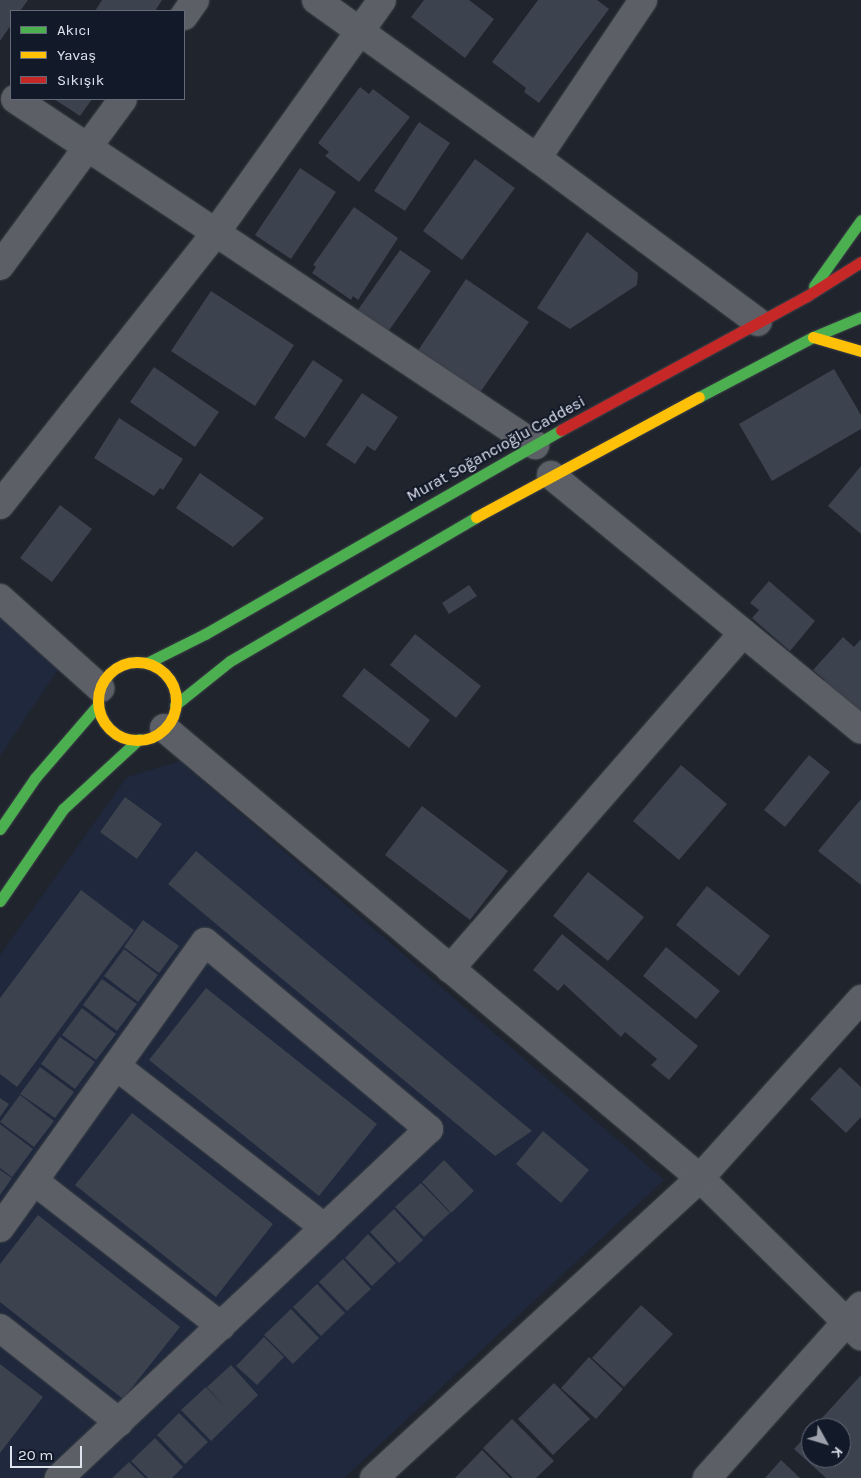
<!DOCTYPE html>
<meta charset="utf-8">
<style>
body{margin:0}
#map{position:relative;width:861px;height:1478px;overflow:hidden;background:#20242d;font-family:Karla,sans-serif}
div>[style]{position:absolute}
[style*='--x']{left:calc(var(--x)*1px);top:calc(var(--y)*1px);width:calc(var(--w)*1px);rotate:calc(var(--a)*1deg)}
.built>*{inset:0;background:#1f283c}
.building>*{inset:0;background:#3c424e}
.roads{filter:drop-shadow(0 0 1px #3d4148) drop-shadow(0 0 1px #3d4148)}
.street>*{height:28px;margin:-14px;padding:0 14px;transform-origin:14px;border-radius:14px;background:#5c6066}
.fast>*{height:11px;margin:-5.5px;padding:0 5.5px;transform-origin:5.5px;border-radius:5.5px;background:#4caf50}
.slow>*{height:11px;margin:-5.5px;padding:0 5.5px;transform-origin:5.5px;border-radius:5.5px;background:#ffc107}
.slow>.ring{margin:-5.5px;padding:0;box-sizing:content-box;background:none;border:11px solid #ffc107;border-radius:50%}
.jam>*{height:11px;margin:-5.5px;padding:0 5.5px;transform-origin:5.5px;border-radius:5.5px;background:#c62828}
span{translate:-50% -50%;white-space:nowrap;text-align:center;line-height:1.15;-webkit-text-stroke:4px #121928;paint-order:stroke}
.street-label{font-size:16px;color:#dee3ee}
.legend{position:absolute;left:10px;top:10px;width:175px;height:90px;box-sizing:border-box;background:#121928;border:1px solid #646a77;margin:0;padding:6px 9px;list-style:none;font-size:15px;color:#dee3ee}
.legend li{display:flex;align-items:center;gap:10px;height:25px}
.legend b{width:25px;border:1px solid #646a77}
.north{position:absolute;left:801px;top:1418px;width:50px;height:50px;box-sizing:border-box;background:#121928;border:1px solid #646a77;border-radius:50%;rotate:129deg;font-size:14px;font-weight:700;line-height:20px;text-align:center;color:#dee3ee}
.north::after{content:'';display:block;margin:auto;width:18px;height:22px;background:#9ca0aa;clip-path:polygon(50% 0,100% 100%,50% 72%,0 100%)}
.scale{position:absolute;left:10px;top:1446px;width:72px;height:22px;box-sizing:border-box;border:2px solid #dee3ee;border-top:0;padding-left:6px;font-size:15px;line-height:18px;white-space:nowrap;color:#dee3ee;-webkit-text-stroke:4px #121928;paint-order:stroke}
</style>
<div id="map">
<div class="built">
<div style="clip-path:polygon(0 589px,67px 656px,0 756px)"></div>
<div style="clip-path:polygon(180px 761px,664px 1180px,344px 1478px,0 1478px,0 955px,127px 777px)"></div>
</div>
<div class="building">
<div style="clip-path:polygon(0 0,28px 0,20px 11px,11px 11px,11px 25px,0 41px)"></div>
<div style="clip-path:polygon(102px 0,162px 0,155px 11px,95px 11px)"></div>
<div style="clip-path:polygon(424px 0,469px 0,494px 19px,465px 58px,411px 17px)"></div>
<div style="clip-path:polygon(538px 0,597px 0,609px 9px,539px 103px,524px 92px,526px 88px,492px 62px)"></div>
<div style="clip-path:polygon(360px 87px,369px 94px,373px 89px,410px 117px,359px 182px,325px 156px,329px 152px,318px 143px)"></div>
<div style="clip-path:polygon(54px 99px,92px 99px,80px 116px)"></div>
<div style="clip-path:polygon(419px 122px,450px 143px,405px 211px,374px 191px)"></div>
<div style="clip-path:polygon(475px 159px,515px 188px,462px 260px,423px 231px)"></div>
<div style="clip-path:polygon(300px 168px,336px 192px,291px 259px,255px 235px)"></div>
<div style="clip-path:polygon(354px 207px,398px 238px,358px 300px,353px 296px,351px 300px,312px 273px,316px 267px,313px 265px)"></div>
<div style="clip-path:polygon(587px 232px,638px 273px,637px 285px,570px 329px,537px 308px)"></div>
<div style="clip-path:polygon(400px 250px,431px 271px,385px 336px,355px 314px)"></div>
<div style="clip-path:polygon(466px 279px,529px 322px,479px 394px,417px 352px)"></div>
<div style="clip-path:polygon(211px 291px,294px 345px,255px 406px,171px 351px)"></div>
<div style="clip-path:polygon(313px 360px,343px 380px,305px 438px,274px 418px)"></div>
<div style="clip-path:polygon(154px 367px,219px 412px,195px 447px,130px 402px)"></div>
<div style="clip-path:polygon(834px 369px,861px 415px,861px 429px,772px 481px,739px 424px)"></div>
<div style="clip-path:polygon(362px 393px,398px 417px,375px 451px,367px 446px,355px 464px,326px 445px)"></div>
<div style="clip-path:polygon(119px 418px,183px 459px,163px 490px,160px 488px,154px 496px,94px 458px)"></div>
<div style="clip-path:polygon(861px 466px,861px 534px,828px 506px)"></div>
<div style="clip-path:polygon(200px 473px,264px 518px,233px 547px,176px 508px)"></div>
<div style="clip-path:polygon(60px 505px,92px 529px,52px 582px,20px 558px)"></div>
<div style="clip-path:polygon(769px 581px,815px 621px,790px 651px,752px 618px,759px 610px,750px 603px)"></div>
<div style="clip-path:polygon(469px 585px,477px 596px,449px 614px,442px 603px)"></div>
<div style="clip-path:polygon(415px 634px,481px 686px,456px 718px,390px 665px)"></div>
<div style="clip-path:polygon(843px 637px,854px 647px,861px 639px,861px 722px,820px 685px,825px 680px,813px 670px)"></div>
<div style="clip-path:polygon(364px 668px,430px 720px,409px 748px,342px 696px)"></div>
<div style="clip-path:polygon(809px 755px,830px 772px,785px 827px,764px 810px)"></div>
<div style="clip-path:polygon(681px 765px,727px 804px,679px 860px,633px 821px)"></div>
<div style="clip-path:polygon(125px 797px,162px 824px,137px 859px,100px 832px)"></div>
<div style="clip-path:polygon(861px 799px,861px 885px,818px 851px)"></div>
<div style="clip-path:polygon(422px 806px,508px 871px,470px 920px,385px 855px)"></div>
<div style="clip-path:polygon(196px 851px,532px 1131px,495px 1156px,168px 884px)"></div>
<div style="clip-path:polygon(588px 872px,644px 917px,608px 961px,553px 916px)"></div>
<div style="clip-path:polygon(707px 886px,770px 936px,739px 976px,676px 925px)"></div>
<div style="clip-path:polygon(81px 890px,134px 930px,17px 1087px,0 1074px,0 998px)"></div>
<div style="clip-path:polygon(143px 920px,179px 946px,159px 973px,124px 947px)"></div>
<div style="clip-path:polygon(562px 934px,698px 1046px,669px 1080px,651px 1065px,657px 1059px,625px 1032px,621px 1037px,564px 984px,558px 991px,533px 970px)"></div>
<div style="clip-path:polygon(666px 947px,720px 991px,696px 1019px,643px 976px)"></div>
<div style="clip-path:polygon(124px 949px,158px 975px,138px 1002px,104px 976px)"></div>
<div style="clip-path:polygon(102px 979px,137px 1004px,117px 1031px,83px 1005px)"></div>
<div style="clip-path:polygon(206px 988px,377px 1124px,319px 1196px,149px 1060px)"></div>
<div style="clip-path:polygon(82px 1008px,116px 1034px,96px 1060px,62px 1035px)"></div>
<div style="clip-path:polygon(60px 1037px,95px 1062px,75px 1089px,41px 1064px)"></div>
<div style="clip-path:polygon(40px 1067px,74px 1092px,55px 1118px,20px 1094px)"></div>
<div style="clip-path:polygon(840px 1067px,861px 1087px,861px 1117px,846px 1133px,810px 1099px)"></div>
<div style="clip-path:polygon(20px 1095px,54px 1121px,34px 1147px,0 1122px)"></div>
<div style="clip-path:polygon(0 1098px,9px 1104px,0 1117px)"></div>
<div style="clip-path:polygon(132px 1113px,273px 1224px,216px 1297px,75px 1185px)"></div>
<div style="clip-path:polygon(0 1124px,33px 1149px,12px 1177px,0 1168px)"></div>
<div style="clip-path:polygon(543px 1131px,589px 1170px,561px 1203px,516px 1164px)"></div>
<div style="clip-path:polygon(444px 1160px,474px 1191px,451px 1213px,422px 1182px)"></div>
<div style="clip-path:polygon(0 1170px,12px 1178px,0 1195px)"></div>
<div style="clip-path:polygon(421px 1183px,450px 1213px,424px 1237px,395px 1207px)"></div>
<div style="clip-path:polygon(394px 1209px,423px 1240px,399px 1263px,370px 1232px)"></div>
<div style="clip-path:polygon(38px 1215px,180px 1327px,123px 1399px,0 1302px,0 1264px)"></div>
<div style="clip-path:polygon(368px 1234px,396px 1263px,372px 1286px,345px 1258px)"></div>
<div style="clip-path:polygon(343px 1259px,371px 1289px,347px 1311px,319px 1282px)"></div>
<div style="clip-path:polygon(317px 1284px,345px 1313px,321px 1336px,293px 1307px)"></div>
<div style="clip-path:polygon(641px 1305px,673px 1334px,624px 1387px,592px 1358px)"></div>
<div style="clip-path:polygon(291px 1309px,319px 1338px,293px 1364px,264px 1335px)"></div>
<div style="clip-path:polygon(264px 1337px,284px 1357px,257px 1385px,236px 1366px)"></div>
<div style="clip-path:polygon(589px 1357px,623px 1389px,596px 1419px,561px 1388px)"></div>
<div style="clip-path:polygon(0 1364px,43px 1397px,0 1453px)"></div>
<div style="clip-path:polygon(231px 1365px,258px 1395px,211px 1441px,181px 1410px,206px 1387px,226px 1408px,207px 1387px)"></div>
<div style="clip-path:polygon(861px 1375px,861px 1478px,826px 1478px,794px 1449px,811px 1430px,811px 1458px,841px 1458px,841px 1428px,813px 1428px)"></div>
<div style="clip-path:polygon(554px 1383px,590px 1419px,553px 1455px,518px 1419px)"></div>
<div style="clip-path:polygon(179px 1413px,208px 1442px,185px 1464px,157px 1435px)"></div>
<div style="clip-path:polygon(512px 1419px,554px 1461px,536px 1478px,513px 1478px,483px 1448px)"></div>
<div style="clip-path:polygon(155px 1438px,183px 1467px,172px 1478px,148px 1478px,131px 1461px)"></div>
<div style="clip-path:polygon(482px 1450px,510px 1478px,455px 1478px)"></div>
<div style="clip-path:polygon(781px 1460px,800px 1478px,765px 1478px)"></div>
<div style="clip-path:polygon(129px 1462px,145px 1478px,112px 1478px)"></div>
</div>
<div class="roads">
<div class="street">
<div style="--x:316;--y:0;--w:272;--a:35.6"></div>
<div style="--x:537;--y:158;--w:275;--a:36.6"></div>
<div style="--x:184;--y:16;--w:19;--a:-55"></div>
<div style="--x:15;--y:99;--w:625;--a:33.64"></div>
<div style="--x:537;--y:158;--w:190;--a:-56.1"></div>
<div style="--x:0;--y:266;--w:207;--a:-53.6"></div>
<div style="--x:551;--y:475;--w:401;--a:39.4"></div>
<div style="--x:0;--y:505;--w:348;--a:-51.6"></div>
<div style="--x:216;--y:232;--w:285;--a:-54.4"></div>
<div style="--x:0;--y:598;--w:135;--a:42"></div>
<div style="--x:164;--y:728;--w:700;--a:40.02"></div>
<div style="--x:700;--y:1178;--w:226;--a:44.5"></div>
<div style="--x:450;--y:969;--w:446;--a:-48.9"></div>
<div style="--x:116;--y:1066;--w:264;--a:37.8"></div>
<div style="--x:34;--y:1181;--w:237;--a:37.8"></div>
<div style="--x:0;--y:1228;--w:352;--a:-54.4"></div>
<div style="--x:205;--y:942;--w:292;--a:39.9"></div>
<div style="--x:429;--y:1129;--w:509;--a:136.67"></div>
<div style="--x:0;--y:1328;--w:152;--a:38.3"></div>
<div style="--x:374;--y:1478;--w:443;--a:-42.6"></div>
<div style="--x:700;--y:1178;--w:241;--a:-48"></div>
<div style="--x:707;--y:1478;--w:231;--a:-48.2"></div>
</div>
<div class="fast">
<div style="--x:814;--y:286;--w:81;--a:-54.5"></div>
<div style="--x:699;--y:397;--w:129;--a:-27.8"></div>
<div style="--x:813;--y:337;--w:52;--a:-22.6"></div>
<div style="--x:147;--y:663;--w:65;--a:-26.6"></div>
<div style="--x:205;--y:634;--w:410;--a:-29.8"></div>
<div style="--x:175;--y:705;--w:70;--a:-38.7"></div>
<div style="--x:230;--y:661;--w:285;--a:-30.3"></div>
<div style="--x:0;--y:829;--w:62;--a:-55.5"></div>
<div style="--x:35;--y:778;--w:96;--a:-49.2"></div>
<div style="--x:0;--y:901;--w:112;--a:-55.6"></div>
<div style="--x:63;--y:809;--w:103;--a:-42.6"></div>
</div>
<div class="slow">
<div style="--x:813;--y:337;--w:50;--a:16.3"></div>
<div style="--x:476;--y:517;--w:253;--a:-28.3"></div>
<div class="ring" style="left:98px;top:662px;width:67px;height:67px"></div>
</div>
<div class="jam">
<div style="--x:561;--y:430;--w:280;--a:-28.6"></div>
<div style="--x:807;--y:296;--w:64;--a:-32.2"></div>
</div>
</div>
<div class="street-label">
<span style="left:496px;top:449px;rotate:-29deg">Murat Soğancıoğlu Caddesi</span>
</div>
<ul class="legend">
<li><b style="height:6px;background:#4caf50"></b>Akıcı</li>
<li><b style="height:6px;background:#ffc107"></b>Yavaş</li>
<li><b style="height:6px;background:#c62828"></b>Sıkışık</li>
</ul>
<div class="north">K</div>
<div class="scale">20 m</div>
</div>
